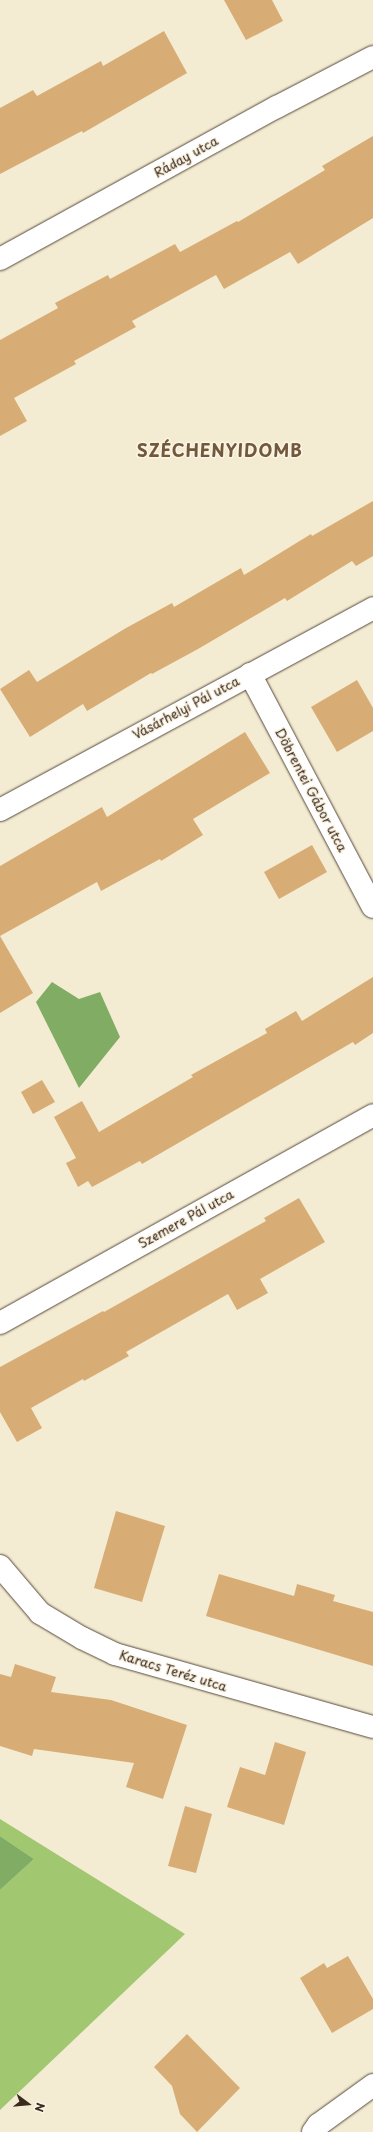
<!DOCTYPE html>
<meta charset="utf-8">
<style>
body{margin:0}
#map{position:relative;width:373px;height:2132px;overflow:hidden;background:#f3ecd3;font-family:"Playpen Sans",sans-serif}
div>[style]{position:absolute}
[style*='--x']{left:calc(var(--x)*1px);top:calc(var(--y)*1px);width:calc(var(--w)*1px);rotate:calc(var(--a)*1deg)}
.green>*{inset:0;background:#a1c771}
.forest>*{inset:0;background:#80ac63}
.building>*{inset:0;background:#d8ad75}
.roads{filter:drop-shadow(0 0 1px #574739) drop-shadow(0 0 1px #574739)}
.street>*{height:22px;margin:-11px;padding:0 11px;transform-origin:11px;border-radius:11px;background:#fff}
span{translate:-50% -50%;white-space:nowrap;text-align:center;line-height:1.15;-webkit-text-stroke:3px #fcf5e5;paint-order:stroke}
.street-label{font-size:13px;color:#3b2a1e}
.district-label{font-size:17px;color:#72583c;font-weight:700;letter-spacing:1px}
.north{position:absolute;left:8px;top:2084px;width:40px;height:40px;-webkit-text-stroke:3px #fcf5e5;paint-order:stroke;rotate:106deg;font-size:11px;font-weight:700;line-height:16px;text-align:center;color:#3b2a1e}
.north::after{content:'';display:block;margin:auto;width:14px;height:18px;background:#3b2a1e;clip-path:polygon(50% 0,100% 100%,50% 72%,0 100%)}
</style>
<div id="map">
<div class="green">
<div style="clip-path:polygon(0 1819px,185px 1934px,0 2110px,0 1890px,34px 1859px,0 1836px)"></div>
</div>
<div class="forest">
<div style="clip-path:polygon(52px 982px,79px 999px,100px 992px,120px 1037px,79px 1088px,36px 1002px)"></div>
<div style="clip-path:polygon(0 1836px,34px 1859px,0 1890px)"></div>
</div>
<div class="building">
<div style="clip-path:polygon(224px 0,272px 0,283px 21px,246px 40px)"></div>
<div style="clip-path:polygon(164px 31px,187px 73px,83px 133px,82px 131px,0 174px,0 108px,33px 90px,37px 96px,101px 61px,103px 66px)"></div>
<div style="clip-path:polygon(373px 136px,373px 218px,298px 264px,290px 252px,224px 289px,216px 275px,132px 321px,136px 327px,74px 361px,76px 364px,14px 398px,27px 421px,0 436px,0 340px,58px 308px,55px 303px,108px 275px,110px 279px,175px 244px,180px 252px,237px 221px,238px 222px,325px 170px,322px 166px)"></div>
<div style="clip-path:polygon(373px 501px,373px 556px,356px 566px,352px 561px,287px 601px,285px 598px,198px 649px,152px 674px,151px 673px,87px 711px,83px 704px,30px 737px,0 689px,29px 670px,37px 682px,126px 628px,172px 603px,174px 607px,241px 568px,244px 575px,311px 534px,312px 536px)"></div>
<div style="clip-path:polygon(357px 680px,373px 708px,373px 731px,337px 752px,311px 707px)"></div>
<div style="clip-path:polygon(245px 732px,270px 773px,193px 819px,203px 835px,161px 861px,160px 859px,101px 891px,97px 882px,0 936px,0 866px,102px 807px,107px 817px)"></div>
<div style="clip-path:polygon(312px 845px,327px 872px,279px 899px,264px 872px)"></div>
<div style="clip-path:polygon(0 936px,33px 993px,0 1013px)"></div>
<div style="clip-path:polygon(373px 977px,373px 1033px,355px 1045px,353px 1042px,142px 1164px,140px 1161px,92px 1187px,88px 1181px,78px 1187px,66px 1163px,76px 1158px,54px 1117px,82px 1101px,99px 1132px,193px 1077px,191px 1075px,267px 1033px,265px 1029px,296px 1011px,302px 1021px)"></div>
<div style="clip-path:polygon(42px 1080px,55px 1102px,33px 1114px,21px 1092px)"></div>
<div style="clip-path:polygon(299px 1198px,325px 1242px,260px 1279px,268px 1293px,237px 1310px,228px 1294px,126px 1352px,129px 1356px,84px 1381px,83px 1379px,31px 1408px,42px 1428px,17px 1442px,0 1412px,0 1367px,103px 1311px,104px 1312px,266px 1221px,264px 1218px)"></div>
<div style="clip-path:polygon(116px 1511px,165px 1526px,142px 1602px,94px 1588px)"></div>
<div style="clip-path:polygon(219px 1574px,294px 1596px,297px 1584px,335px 1595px,333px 1601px,373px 1612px,373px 1666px,206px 1616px)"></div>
<div style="clip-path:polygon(15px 1664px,56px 1677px,51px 1692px,111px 1700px,187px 1725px,163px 1799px,126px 1787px,134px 1763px,34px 1749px,32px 1756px,0 1746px,0 1674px,11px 1677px)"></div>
<div style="clip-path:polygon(275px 1742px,306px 1752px,284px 1825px,227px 1807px,240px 1767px,265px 1775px)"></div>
<div style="clip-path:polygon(185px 1806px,212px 1814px,196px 1873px,168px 1866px)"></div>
<div style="clip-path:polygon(348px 1956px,373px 1999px,373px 2009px,332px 2033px,300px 1978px,324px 1963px,327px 1968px)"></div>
<div style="clip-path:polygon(187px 2034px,240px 2088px,197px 2132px,180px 2114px,172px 2086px,154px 2067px)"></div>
</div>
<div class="roads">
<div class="street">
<div style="--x:0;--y:259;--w:316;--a:-28.8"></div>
<div style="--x:277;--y:107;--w:108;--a:-27.5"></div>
<div style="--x:250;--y:674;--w:263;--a:62.2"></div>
<div style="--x:0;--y:810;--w:424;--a:-28.4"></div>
<div style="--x:0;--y:1323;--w:427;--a:-29.1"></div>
<div style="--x:0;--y:1566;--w:62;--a:49.6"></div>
<div style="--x:40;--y:1613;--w:49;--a:30.8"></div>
<div style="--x:82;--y:1638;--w:37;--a:26"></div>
<div style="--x:115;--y:1654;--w:268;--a:15.8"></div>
<div style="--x:313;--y:2132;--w:9;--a:-54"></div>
<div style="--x:318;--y:2125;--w:68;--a:-36"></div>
</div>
</div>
<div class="street-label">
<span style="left:186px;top:157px;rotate:-29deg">Ráday utca</span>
<span style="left:186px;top:708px;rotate:-28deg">Vásárhelyi Pál utca</span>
<span style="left:311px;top:790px;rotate:62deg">Döbrentei Gábor utca</span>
<span style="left:186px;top:1219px;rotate:-29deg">Szemere Pál utca</span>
<span style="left:173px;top:1671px;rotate:17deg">Karacs Teréz utca</span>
</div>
<div class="district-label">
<span style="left:220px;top:451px">SZÉCHENYIDOMB</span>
</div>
<div class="north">N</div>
</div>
